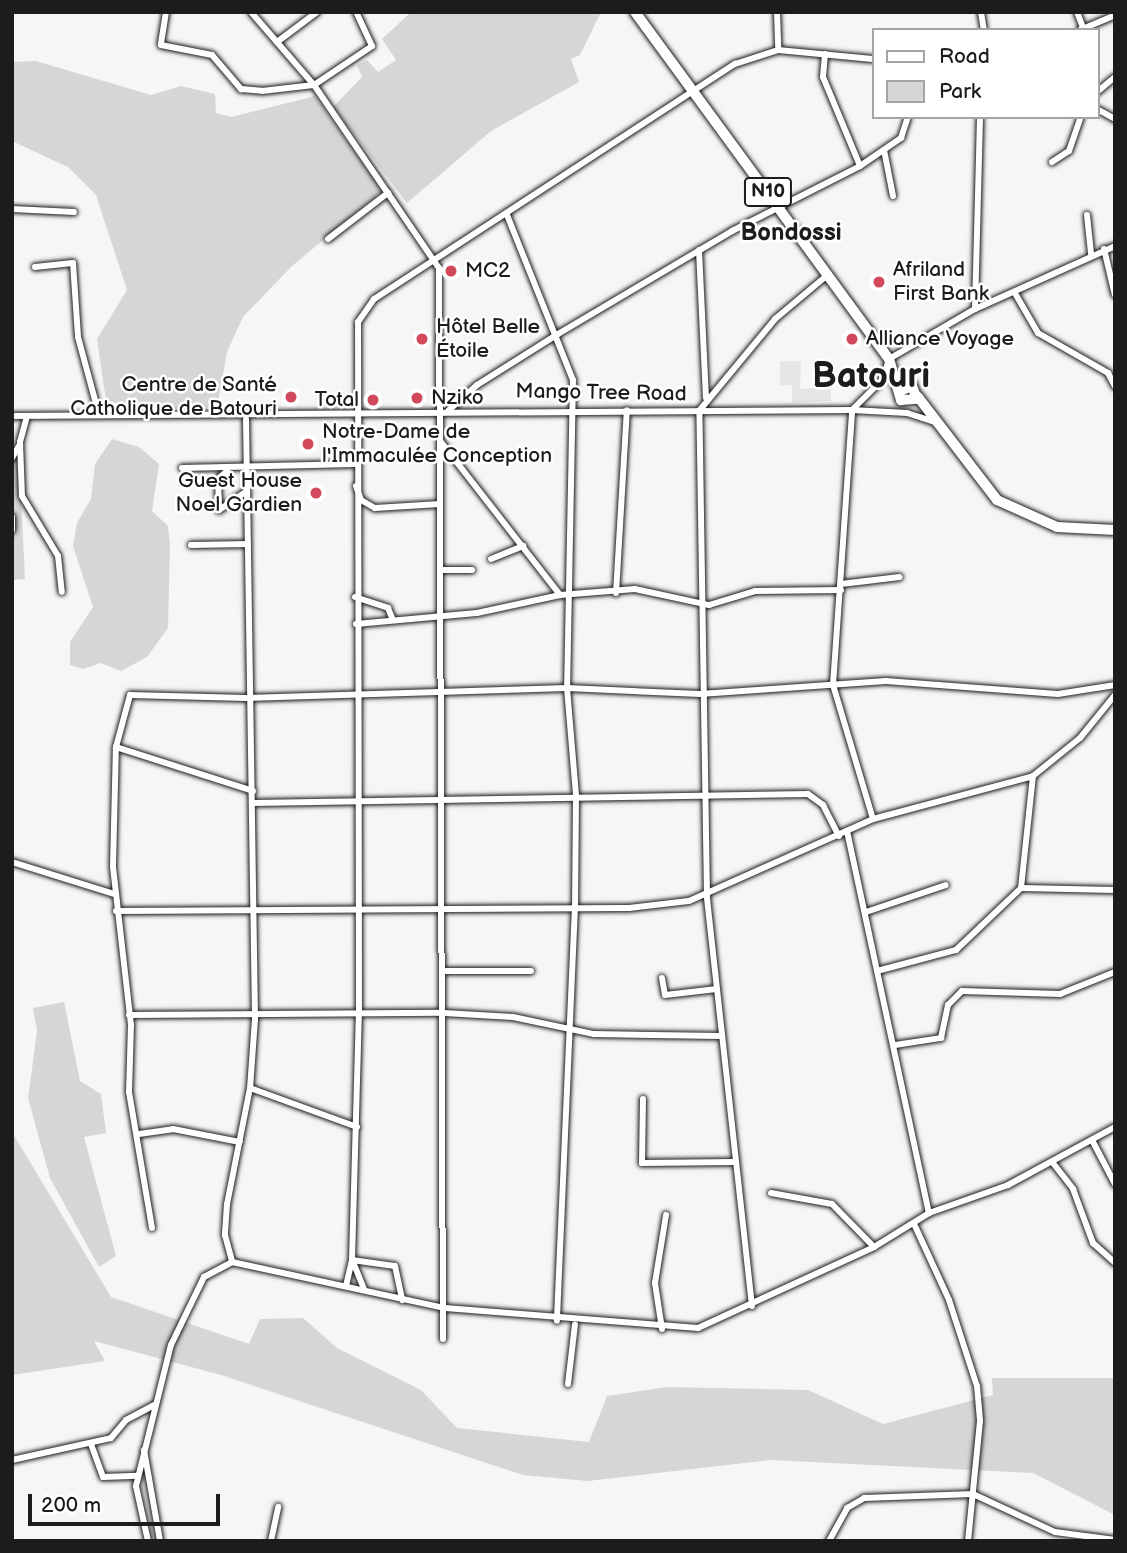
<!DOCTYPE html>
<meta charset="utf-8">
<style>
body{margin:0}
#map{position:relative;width:1127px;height:1553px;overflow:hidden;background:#f6f6f6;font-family:"Balsamiq Sans",sans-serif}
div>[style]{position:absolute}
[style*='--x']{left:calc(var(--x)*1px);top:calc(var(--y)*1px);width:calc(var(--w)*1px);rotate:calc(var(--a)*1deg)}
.built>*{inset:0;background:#e6e6e6}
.green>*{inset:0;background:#d6d6d6}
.roads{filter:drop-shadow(0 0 2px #1c1c1c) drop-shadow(0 0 2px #1c1c1c)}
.street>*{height:6px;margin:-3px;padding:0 3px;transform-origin:3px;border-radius:3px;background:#fff}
.highway>*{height:10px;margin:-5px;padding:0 5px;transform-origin:5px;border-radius:5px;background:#fff}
.dots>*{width:19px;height:19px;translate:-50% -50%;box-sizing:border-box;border:4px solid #fff;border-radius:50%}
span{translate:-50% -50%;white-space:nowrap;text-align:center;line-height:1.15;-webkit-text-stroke:5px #fff;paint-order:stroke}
.shield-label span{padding:2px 5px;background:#fff;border:2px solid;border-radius:5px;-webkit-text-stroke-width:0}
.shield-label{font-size:19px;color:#1c1c1c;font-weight:700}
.poi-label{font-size:21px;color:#1c1c1c}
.left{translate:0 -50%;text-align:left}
.right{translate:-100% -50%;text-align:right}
.street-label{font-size:21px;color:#1c1c1c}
.quarter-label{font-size:24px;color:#1c1c1c;font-weight:700}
.town-label{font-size:35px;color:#1c1c1c;font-weight:700}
.frame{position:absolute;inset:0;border:14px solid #1c1c1c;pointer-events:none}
.legend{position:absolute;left:872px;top:28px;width:228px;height:91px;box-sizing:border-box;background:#fff;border:2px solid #a4a4a4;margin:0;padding:9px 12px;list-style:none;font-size:21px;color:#1c1c1c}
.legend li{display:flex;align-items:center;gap:14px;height:35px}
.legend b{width:35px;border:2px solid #a4a4a4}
.scale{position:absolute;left:28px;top:1494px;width:192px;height:32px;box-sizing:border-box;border:4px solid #1c1c1c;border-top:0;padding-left:9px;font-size:21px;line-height:24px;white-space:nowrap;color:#1c1c1c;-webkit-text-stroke:5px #fff;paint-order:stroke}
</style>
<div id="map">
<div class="built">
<div style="clip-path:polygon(780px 361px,801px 361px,800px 389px,831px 387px,831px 401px,792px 403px,792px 385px,780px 385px)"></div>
</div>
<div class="green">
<div style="clip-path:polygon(411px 12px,601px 12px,580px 55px,571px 59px,579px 82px,491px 131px,407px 203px,333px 107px,362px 77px,357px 65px,367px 60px,378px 72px,396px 60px,382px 39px)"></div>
<div style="clip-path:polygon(36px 61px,151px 95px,181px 86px,215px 94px,216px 113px,231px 117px,315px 96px,382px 191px,292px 266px,243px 317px,227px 352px,217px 407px,139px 409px,106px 401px,97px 339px,127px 290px,96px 195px,68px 167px,12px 141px,12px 62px)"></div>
<div style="clip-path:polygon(112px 439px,139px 447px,159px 464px,152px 511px,168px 526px,170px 545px,168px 628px,147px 657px,121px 671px,101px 663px,83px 669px,70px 665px,70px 642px,93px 607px,73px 546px,77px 523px,91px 499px,95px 464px)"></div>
<div style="clip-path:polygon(19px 454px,25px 579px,12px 580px,12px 455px)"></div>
<div style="clip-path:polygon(64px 1002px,80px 1081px,101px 1094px,106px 1133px,84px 1137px,116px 1256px,99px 1267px,50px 1178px,28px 1098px,37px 1031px,33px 1008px)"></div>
<div style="clip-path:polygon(12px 1132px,111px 1297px,249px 1344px,260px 1319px,303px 1318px,337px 1348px,421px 1390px,457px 1428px,589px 1442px,607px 1396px,667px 1387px,808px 1390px,883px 1424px,993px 1395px,992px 1378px,1115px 1378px,1115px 1515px,1033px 1473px,771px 1460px,588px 1481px,523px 1475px,221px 1375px,94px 1341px,105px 1361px,12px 1375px)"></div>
</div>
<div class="roads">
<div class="street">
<div style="--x:166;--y:12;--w:33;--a:99"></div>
<div style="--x:161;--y:45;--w:52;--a:11.1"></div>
<div style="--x:212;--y:55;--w:45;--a:49.5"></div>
<div style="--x:241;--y:89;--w:21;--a:5"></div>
<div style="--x:262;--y:91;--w:52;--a:-6.6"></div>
<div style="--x:314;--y:85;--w:70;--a:-33.9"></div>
<div style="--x:372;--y:46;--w:38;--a:-115"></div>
<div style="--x:251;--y:12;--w:96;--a:49.2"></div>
<div style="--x:314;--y:85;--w:222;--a:55.7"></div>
<div style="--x:439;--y:268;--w:1071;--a:89.79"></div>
<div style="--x:777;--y:12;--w:38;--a:88"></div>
<div style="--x:981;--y:12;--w:18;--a:81"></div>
<div style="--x:1077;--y:12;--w:17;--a:69"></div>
<div style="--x:1080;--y:30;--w:38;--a:-23"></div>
<div style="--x:277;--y:42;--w:50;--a:-36.9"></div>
<div style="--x:825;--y:54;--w:23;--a:95"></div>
<div style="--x:823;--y:77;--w:96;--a:67.4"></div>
<div style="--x:1097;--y:92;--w:23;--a:-40"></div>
<div style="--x:1097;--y:109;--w:21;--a:29"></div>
<div style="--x:884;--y:150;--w:47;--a:78.9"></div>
<div style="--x:1052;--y:162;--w:20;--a:-33"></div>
<div style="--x:1069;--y:151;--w:36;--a:-71"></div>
<div style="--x:12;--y:209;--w:62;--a:2.8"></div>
<div style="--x:507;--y:215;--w:178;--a:68.2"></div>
<div style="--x:573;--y:380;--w:308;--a:91.1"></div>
<div style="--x:567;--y:688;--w:108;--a:85.2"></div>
<div style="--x:576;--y:796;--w:110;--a:90.5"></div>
<div style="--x:575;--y:906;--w:415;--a:92.5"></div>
<div style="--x:1087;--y:215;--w:39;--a:84"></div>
<div style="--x:328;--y:239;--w:76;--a:-37.5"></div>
<div style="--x:1104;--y:249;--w:47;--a:76.6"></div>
<div style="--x:699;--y:250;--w:148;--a:87.3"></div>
<div style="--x:35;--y:267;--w:38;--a:-6"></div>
<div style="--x:73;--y:263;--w:74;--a:86.1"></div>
<div style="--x:78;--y:337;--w:81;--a:74.9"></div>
<div style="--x:1016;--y:295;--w:44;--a:59.9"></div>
<div style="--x:1038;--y:333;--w:81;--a:29.7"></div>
<div style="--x:1108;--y:373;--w:15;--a:62"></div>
<div style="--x:975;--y:309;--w:192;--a:-88.5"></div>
<div style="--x:448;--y:411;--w:39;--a:-42"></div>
<div style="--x:477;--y:385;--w:96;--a:-32.2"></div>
<div style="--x:558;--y:334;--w:202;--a:-30.6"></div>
<div style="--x:732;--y:231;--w:144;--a:-26.9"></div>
<div style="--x:860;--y:166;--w:50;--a:-34.3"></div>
<div style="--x:901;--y:138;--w:22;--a:-72"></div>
<div style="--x:12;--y:416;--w:840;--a:-0.41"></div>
<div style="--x:852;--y:410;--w:55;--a:3.1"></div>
<div style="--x:907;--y:413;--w:29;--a:18"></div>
<div style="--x:27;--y:416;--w:27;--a:105"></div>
<div style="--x:20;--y:442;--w:54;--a:87.9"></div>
<div style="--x:22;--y:496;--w:70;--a:59"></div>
<div style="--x:58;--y:556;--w:36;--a:84"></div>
<div style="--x:246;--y:419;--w:600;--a:89.14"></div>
<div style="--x:255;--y:1019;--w:69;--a:94.1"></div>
<div style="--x:250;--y:1088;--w:118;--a:101.2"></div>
<div style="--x:227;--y:1204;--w:31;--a:94"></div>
<div style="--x:225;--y:1235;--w:28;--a:75"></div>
<div style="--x:232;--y:1262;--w:218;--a:12.2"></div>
<div style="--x:445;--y:1308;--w:254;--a:4.5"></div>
<div style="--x:698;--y:1328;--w:194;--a:-24.7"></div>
<div style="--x:874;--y:1247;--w:65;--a:-31.7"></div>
<div style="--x:929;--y:1213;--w:84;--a:-19.5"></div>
<div style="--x:1008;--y:1185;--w:122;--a:-28.5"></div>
<div style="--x:441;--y:442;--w:194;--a:52.1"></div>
<div style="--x:560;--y:595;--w:75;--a:-4.6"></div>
<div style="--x:635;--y:589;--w:76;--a:12.2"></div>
<div style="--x:709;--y:605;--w:48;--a:-16.9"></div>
<div style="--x:755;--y:591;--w:86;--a:-0.7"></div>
<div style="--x:12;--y:458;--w:16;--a:-60"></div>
<div style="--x:182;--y:468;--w:173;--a:-1.3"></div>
<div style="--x:227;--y:471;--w:12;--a:138"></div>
<div style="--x:218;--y:479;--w:31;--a:88"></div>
<div style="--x:219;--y:510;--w:34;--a:-34"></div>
<div style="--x:356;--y:486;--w:15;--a:70"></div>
<div style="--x:361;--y:500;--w:16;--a:30"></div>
<div style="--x:375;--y:508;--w:65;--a:-3.5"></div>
<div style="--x:12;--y:517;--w:13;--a:90"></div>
<div style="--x:191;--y:545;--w:57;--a:-1"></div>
<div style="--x:491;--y:559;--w:35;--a:-22"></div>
<div style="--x:440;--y:570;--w:32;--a:0"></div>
<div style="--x:841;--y:584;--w:59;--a:-6.8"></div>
<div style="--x:616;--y:593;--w:183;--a:-86.6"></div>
<div style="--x:355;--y:597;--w:35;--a:18"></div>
<div style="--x:388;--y:608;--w:11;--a:68"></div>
<div style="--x:356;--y:624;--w:121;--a:-5.2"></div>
<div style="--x:477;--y:613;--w:85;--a:-12.2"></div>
<div style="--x:116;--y:747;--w:144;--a:17.8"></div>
<div style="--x:253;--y:803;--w:555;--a:-0.93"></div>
<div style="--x:808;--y:794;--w:19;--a:36"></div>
<div style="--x:823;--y:805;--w:35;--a:63"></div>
<div style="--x:873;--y:819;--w:166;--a:-15"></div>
<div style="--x:1033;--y:776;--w:60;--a:-39"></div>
<div style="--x:1080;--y:738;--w:55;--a:-50.9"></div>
<div style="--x:847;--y:831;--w:391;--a:77.9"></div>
<div style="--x:12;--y:862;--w:107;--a:17.4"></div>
<div style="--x:1021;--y:888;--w:113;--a:-83.9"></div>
<div style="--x:116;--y:911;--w:513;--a:-0.34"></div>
<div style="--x:629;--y:908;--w:60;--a:-6.7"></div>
<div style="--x:689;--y:901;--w:201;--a:-24"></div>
<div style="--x:873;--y:819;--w:140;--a:-106.6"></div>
<div style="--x:833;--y:685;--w:276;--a:-86"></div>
<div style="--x:852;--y:410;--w:44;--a:-45"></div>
<div style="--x:883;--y:379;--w:21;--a:-73"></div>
<div style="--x:889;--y:359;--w:99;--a:-30.2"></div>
<div style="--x:975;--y:309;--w:154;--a:-24.2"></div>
<div style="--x:866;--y:912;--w:84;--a:-18.6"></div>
<div style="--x:446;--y:971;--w:85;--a:0"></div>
<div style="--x:877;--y:971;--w:82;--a:-14.9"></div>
<div style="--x:956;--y:950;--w:90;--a:-43.6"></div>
<div style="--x:1021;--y:888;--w:94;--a:1.2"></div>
<div style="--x:662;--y:978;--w:17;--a:80"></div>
<div style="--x:665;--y:995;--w:52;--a:-6.6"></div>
<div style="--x:129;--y:1015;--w:315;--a:-0.4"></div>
<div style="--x:444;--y:1013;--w:69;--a:3.3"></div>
<div style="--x:513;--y:1017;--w:83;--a:11.9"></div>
<div style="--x:594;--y:1034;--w:128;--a:0.9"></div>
<div style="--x:895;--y:1045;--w:47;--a:-8.7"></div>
<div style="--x:941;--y:1038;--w:34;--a:-78"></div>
<div style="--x:948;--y:1005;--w:20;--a:-45"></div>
<div style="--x:962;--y:991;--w:98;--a:1.8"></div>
<div style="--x:1060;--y:994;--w:59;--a:-21.8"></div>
<div style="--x:250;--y:1088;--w:114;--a:20"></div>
<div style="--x:643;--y:1099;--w:64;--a:90.9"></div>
<div style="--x:642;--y:1163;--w:93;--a:-0.6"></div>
<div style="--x:139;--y:1134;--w:34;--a:-8"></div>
<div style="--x:173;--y:1129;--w:68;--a:11"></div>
<div style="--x:1092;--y:1140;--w:50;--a:62.4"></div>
<div style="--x:1053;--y:1163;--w:33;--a:52"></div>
<div style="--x:1073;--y:1189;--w:58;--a:69.7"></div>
<div style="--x:1093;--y:1243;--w:30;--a:42"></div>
<div style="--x:771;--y:1193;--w:62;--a:10.2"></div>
<div style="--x:832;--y:1204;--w:60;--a:45.7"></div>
<div style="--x:915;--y:1226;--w:81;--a:65.3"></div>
<div style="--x:949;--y:1300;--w:90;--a:72"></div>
<div style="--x:977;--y:1386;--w:35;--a:85"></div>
<div style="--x:980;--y:1421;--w:121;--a:95.7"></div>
<div style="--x:152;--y:1228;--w:138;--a:-99.6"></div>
<div style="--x:129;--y:1092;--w:67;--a:-88.3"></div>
<div style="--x:131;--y:1025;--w:160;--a:-96.5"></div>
<div style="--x:113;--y:866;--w:119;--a:-88.6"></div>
<div style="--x:116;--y:747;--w:54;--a:-74.9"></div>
<div style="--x:130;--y:695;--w:116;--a:1.5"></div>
<div style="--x:246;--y:698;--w:321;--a:-1.8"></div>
<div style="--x:567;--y:688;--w:133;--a:2.6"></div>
<div style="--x:700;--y:694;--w:186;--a:-4"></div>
<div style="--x:886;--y:681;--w:172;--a:4.3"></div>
<div style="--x:1058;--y:694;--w:58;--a:-9"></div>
<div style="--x:346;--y:1286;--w:27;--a:-77"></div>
<div style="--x:352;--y:1260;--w:43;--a:7.9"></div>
<div style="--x:395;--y:1266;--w:35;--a:78"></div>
<div style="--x:364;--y:1289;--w:31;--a:-112"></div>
<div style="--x:352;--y:1260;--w:247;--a:-88.4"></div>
<div style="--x:359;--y:1013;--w:691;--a:-90.08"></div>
<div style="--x:358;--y:322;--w:28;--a:-55"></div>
<div style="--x:374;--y:299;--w:431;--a:-33.1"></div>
<div style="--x:735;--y:64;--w:45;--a:-18"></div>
<div style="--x:778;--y:50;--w:95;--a:5.4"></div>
<div style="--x:752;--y:1306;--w:412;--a:-96.3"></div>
<div style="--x:707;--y:896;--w:485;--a:-90.9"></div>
<div style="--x:699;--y:411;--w:119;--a:-50.4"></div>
<div style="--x:775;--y:319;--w:65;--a:-40"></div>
<div style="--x:662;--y:1329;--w:47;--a:-98.7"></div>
<div style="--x:655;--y:1283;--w:69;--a:-80.8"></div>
<div style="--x:568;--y:1384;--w:60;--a:-83.3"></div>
<div style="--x:91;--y:1444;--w:35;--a:70"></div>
<div style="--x:103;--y:1477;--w:35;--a:-2"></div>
<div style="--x:144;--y:1450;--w:92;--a:80"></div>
<div style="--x:12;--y:1460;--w:101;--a:-12.5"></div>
<div style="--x:111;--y:1438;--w:23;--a:-50"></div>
<div style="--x:126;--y:1420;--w:32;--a:-28"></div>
<div style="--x:148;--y:1541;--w:56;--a:-102.3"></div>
<div style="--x:136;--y:1486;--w:145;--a:-76.1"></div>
<div style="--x:171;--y:1345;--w:76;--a:-64.1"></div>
<div style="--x:204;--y:1277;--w:32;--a:-28"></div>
<div style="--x:271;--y:1541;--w:35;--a:-78"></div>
<div style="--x:829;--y:1541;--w:38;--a:-61"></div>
<div style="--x:847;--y:1508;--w:20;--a:-30"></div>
<div style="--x:864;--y:1498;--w:109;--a:-2.1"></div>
<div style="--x:973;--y:1494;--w:90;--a:24.9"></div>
<div style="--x:1055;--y:1532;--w:61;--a:7.6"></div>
</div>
<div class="highway">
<div style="--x:635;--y:12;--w:430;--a:53.8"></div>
<div style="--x:889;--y:359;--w:43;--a:73.7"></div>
<div style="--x:901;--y:400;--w:16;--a:-4"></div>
<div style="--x:917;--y:399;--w:14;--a:-111"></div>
<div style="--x:912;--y:386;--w:13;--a:157"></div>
<div style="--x:918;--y:397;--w:130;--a:52.5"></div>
<div style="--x:997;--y:500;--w:66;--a:24.2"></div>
<div style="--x:1057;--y:527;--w:58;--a:3"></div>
</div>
</div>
<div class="dots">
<div style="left:451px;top:271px;background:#d1495b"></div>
<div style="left:879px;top:282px;background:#d1495b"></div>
<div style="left:422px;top:339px;background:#d1495b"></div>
<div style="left:852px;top:339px;background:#d1495b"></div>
<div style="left:291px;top:397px;background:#d1495b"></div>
<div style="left:417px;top:398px;background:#d1495b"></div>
<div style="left:373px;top:400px;background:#d1495b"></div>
<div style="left:308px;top:444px;background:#d1495b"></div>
<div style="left:316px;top:493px;background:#d1495b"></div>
</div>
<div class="shield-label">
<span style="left:768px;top:192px">N10</span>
</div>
<div class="poi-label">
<span class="left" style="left:893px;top:282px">Afriland<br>First Bank</span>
<span class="left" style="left:465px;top:271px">MC2</span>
<span class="left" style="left:436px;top:339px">Hôtel Belle<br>Étoile</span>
<span class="left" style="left:866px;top:339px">Alliance Voyage</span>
<span class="right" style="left:277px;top:397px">Centre de Santé<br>Catholique de Batouri</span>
<span class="left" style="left:431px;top:398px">Nziko</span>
<span class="right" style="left:359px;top:400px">Total</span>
<span class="left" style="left:322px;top:444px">Notre-Dame de<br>l'Immaculée Conception</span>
<span class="right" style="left:302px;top:493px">Guest House<br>Noel Gardien</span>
</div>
<div class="street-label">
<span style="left:601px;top:393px;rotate:1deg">Mango Tree Road</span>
</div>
<div class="quarter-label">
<span style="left:791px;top:233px">Bondossi</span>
</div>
<div class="town-label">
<span style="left:871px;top:377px">Batouri</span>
</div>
<div class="frame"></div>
<ul class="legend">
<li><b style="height:9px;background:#fff"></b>Road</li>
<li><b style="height:19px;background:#d6d6d6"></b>Park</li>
</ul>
<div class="scale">200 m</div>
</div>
